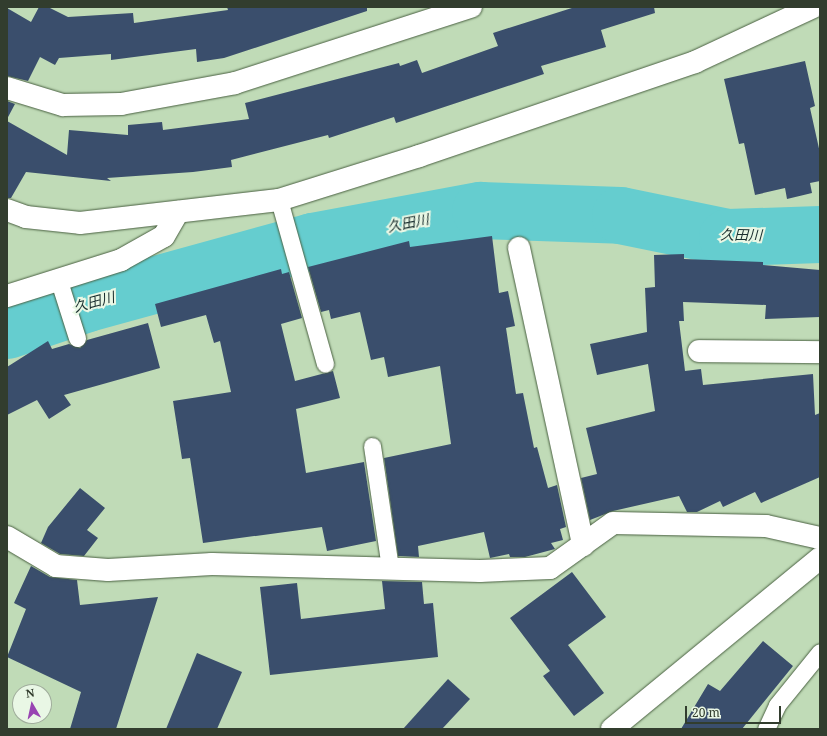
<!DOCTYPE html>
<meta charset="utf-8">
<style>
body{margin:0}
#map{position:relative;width:827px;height:736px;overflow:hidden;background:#c0dbb7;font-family:"Noto Serif","Noto Sans JP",serif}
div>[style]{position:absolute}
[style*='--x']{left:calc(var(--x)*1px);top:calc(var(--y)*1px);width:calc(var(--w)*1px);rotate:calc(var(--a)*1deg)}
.river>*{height:57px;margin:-28.5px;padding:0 28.5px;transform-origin:28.5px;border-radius:28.5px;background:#65cdcf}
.building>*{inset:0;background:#3a4e6c}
.roads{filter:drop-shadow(0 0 1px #496041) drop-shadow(0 0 1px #496041)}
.service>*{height:17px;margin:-8.5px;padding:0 8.5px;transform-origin:8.5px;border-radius:8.5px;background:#fff}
.minor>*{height:22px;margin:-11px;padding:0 11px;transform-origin:11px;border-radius:11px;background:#fff}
.tertiary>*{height:22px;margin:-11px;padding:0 11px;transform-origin:11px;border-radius:11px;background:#fff}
span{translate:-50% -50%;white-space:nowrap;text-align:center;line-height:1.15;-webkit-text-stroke:4px #e9f7e5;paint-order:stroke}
.water-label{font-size:14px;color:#1a2e2e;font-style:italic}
.frame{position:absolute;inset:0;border:8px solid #323d2e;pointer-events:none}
.north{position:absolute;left:12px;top:684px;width:40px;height:40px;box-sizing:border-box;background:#e9f7e5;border:1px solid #a0ad9c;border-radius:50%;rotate:351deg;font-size:11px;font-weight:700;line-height:16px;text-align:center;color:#323d2e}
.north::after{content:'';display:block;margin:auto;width:14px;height:18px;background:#9844b2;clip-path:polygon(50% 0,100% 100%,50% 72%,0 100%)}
.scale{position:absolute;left:685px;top:706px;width:96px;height:18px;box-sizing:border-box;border:2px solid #323d2e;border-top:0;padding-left:5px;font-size:12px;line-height:14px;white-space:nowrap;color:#323d2e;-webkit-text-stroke:3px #e9f7e5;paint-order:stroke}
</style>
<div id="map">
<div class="river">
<div style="--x:7;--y:330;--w:84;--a:-18.6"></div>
<div style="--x:87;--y:303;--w:233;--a:-15.4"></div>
<div style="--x:312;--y:241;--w:171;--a:-10.5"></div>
<div style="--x:480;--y:210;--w:140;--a:2"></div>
<div style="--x:620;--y:215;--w:109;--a:11.6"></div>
<div style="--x:727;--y:237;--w:93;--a:-1.8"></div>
</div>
<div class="building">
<div style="clip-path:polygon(39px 7px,48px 7px,68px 17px,133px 13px,134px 23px,228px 10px,227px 7px,367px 7px,367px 11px,224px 58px,197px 62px,196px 49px,111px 60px,111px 54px,59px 58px,55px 65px,40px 57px,28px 81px,7px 76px,7px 8px,31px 22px)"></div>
<div style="clip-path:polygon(575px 7px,654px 7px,655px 13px,601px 30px,606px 47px,541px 66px,544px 74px,396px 123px,394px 117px,329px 138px,328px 135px,231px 160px,232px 167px,193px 172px,107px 178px,111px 181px,26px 172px,11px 198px,7px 198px,7px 121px,67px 155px,69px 130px,128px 135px,128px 125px,162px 122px,163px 130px,249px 119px,245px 103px,399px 63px,400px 66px,417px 60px,422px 73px,498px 46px,493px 33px)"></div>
<div style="clip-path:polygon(805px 61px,815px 106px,810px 108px,820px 153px,820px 181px,810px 183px,812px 193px,787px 199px,785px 188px,755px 195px,744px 143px,739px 144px,724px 79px)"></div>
<div style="clip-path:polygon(7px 101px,15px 104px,7px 119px)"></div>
<div style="clip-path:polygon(492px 236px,499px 293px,508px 291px,515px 326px,506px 328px,516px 394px,523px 393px,534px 448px,537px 447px,548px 488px,557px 485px,566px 527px,560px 529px,563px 540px,551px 543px,555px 549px,525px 557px,510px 557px,509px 554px,490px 558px,484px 532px,418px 546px,419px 557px,398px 556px,384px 458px,451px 444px,440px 366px,388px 377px,384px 357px,371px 360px,360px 312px,331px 319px,329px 310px,321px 312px,308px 267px,409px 241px,410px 247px)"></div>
<div style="clip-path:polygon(684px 254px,684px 259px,763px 262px,763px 265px,820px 270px,820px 317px,765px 319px,766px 305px,683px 302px,684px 321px,679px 321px,685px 371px,701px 369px,703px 385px,813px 374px,815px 415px,820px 413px,820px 477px,761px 503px,755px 492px,723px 507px,720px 501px,697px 512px,687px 512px,679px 496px,613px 511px,590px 520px,581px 478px,597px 474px,586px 428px,655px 411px,648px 364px,597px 375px,590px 344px,647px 332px,645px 288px,655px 287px,654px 255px)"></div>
<div style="clip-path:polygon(281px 269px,282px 274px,289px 272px,302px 318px,281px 324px,295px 381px,333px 371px,340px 398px,296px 409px,306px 473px,364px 462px,376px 541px,327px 551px,322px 527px,203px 543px,190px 458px,182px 459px,173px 401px,231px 392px,220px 341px,214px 343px,206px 315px,161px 327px,155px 304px)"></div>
<div style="clip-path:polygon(148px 323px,160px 368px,64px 395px,71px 405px,49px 419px,37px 400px,7px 415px,7px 367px,48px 341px,52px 349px,69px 344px,80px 348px,87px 340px)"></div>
<div style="clip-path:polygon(80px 488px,105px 508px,87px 530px,98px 538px,84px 556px,60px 554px,41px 543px,48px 527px)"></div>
<div style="clip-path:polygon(31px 566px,50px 577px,77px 580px,80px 605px,158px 597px,116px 729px,70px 729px,81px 692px,7px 657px,26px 609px,14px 603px)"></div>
<div style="clip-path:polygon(572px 572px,606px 617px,568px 645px,604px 693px,574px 716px,543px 676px,550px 671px,510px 618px)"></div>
<div style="clip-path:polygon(382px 581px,422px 582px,424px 604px,433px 603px,438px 657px,270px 675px,260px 587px,297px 583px,301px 619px,385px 609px)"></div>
<div style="clip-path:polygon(763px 641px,793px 666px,742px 729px,681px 729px,708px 684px,720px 691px)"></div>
<div style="clip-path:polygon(197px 653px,242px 672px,217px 729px,166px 729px)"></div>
<div style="clip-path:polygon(448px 679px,470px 699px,442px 729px,403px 729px)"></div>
</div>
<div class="roads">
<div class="service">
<div style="--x:279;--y:200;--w:170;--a:74.3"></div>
<div style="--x:58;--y:278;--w:63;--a:72.4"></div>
<div style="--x:372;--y:446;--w:123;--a:81.6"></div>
<div style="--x:766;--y:729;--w:26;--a:-65"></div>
<div style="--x:777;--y:705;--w:68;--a:-50.9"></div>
</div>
<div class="minor">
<div style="--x:7;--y:88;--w:59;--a:16.9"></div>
<div style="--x:63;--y:105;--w:58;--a:-1"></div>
<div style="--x:121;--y:104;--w:116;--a:-10.4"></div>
<div style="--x:235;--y:83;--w:248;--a:-17.9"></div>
<div style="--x:7;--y:210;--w:20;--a:20"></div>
<div style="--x:26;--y:217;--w:54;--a:6.3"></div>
<div style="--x:80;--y:223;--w:200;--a:-6.6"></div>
<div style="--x:519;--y:248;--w:304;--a:77.8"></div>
<div style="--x:7;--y:296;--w:120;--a:-17.5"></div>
<div style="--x:121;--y:260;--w:49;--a:-29.2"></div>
<div style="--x:164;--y:236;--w:28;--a:-60"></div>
<div style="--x:699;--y:351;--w:121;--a:0.5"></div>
<div style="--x:7;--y:537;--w:57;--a:30.6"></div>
<div style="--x:56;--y:566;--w:52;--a:4.4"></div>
<div style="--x:108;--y:570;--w:104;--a:-3.3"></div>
<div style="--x:212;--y:564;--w:268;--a:1.5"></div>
<div style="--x:480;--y:571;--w:70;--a:-2.5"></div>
<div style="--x:550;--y:568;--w:77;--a:-35.5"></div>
<div style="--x:613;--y:523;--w:153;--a:1.1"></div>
<div style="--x:766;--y:526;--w:55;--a:12.5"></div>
</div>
<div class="tertiary">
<div style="--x:279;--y:200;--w:147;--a:-17.4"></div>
<div style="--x:419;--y:156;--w:292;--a:-18.8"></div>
<div style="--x:695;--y:62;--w:130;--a:-25"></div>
<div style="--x:612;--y:729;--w:269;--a:-39.4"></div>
</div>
</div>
<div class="water-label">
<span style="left:408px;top:223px;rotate:-11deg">久田川</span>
<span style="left:741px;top:235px;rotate:1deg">久田川</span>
<span style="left:94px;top:302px;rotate:-15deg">久田川</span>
</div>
<div class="frame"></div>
<div class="north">N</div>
<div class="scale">20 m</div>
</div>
